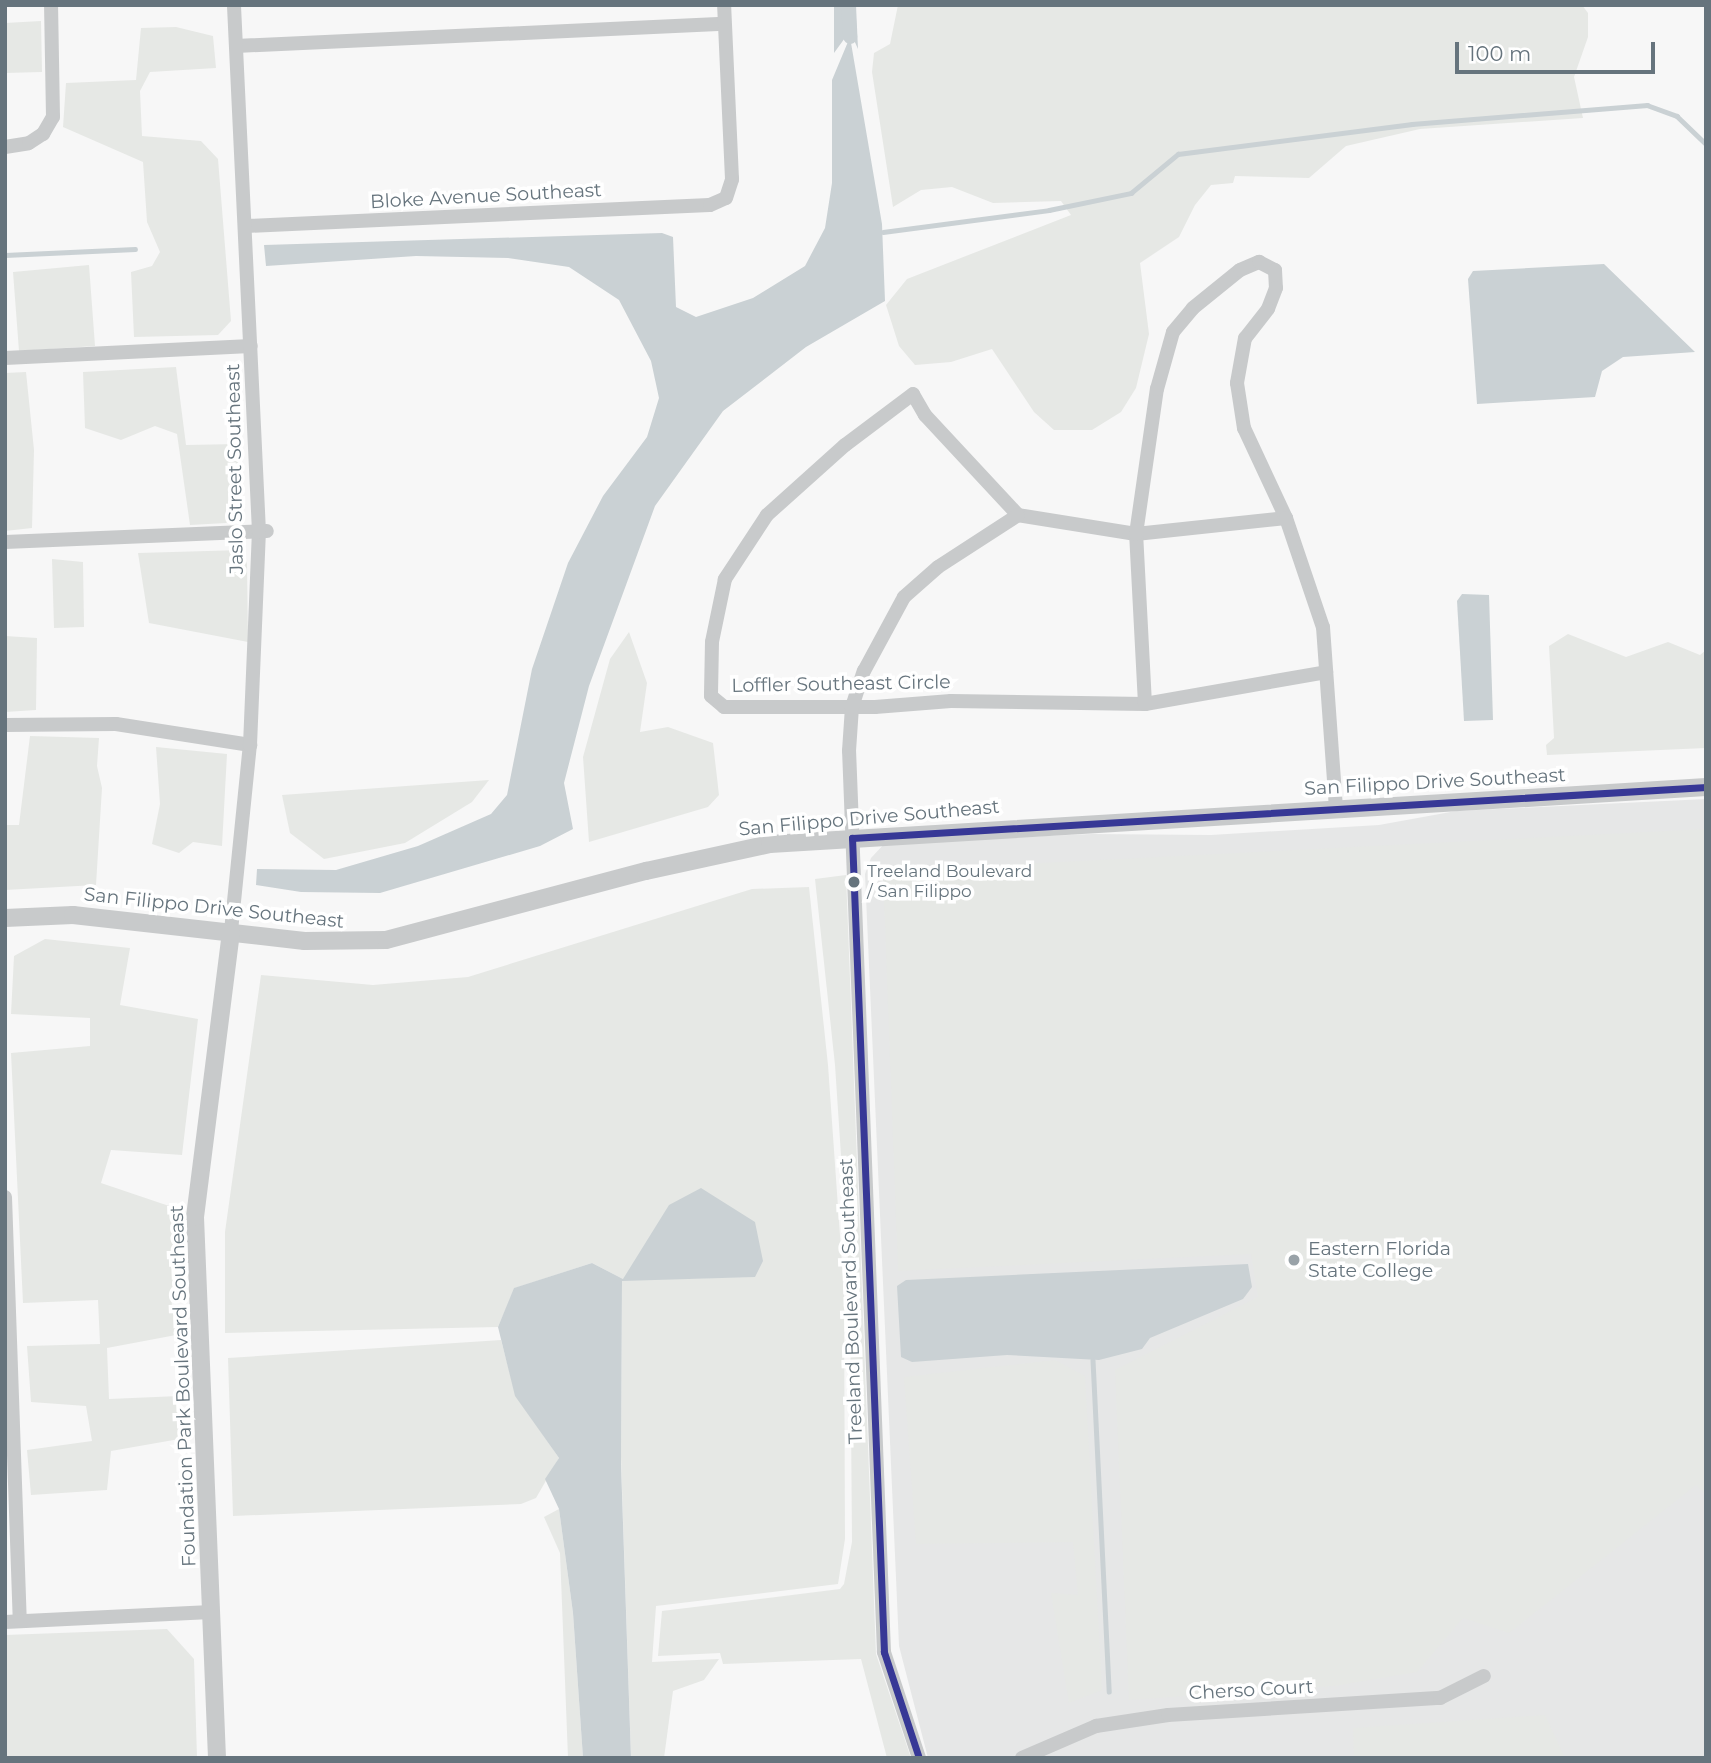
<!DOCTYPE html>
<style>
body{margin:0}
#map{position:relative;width:1711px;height:1763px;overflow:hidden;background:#f7f7f7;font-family:Montserrat,sans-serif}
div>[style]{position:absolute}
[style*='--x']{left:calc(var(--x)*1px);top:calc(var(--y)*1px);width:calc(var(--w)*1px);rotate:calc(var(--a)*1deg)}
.built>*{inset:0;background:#e6e7e7}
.green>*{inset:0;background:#e6e8e5}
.water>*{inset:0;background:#cad1d4}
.stream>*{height:4.5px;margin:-2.25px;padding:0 2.25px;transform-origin:2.25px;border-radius:2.25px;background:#cad1d4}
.canal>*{height:14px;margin:-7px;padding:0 7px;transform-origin:7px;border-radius:7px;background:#cad1d4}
.minor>*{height:14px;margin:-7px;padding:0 7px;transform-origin:7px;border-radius:7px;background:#c8cacb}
.tertiary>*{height:18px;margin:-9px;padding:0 9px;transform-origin:9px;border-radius:9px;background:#c8cacb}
.bus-1>*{height:7px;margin:-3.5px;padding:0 3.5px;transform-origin:3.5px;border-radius:3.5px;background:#373896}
.dots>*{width:19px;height:19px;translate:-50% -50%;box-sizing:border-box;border:4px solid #fff;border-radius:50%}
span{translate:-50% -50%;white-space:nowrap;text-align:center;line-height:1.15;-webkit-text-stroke:7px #fff;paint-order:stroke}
.bus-label{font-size:17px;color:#66747d}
.left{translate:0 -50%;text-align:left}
.street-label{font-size:19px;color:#66747d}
.poi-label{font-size:19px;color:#66747d}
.frame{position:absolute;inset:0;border:7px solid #66747d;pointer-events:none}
.scale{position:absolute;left:1455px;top:42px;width:200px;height:32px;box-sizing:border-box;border:4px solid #66747d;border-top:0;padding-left:9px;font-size:21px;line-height:24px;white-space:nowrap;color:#66747d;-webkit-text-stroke:5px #fff;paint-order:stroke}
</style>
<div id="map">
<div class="built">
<div style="clip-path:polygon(1706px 799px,1706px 1758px,928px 1758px,899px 1646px,865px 874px,871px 858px,885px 843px,1092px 834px,1211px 835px,1379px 825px,1456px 811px)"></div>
</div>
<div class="green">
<div style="clip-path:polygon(898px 5px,1582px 5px,1588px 13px,1588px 37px,1574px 77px,1583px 118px,1420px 129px,1346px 146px,1309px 178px,1235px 176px,1233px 183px,1211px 185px,1195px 205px,1179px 237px,1140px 263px,1149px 334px,1136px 388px,1121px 412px,1092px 430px,1054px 430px,1034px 412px,992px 349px,951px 362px,915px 365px,899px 346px,886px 305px,907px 279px,1071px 215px,1061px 201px,993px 203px,952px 187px,921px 190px,893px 207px,872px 72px,874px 53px,890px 44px)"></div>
<div style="clip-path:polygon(41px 21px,42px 72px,5px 73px,5px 23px)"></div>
<div style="clip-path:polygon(176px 27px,213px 36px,216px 68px,150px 72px,140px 91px,142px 136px,201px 141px,218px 159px,231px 321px,218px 335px,134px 337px,131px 272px,152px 266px,160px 252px,147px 222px,143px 162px,63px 127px,66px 83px,136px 80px,141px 28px)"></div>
<div style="clip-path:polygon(89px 265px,95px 346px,19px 351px,13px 272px)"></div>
<div style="clip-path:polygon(176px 367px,186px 445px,238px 444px,239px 514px,226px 523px,190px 525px,177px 434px,155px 426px,121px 440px,85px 428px,83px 372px)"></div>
<div style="clip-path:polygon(26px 372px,34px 450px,32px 528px,5px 531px,5px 373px)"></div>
<div style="clip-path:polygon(242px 550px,247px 564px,248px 642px,149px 623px,138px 553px)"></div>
<div style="clip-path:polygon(52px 559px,83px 562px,84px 627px,54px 628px)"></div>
<div style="clip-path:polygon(629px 632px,647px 683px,640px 732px,668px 727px,713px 743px,719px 795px,708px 807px,589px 842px,583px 757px,610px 659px)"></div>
<div style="clip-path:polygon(1568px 634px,1626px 657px,1668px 642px,1700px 655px,1706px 650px,1706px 748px,1547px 755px,1546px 745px,1554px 738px,1549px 646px)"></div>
<div style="clip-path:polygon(5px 636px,37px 638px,36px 710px,5px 712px)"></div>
<div style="clip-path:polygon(30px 736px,99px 738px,97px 766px,102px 788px,96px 885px,5px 890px,5px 825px,19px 825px)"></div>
<div style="clip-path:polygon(156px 747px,227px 754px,222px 846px,193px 842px,179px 853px,152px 844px,160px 804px)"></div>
<div style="clip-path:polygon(489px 780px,472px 802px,405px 843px,324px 859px,290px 833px,282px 795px)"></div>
<div style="clip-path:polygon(1706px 829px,1706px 1495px,1696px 1485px,1509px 1633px,1463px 1618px,1417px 1672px,1334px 1686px,1129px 1700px,1115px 1370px,1258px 1297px,1251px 1254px,898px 1271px,883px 871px)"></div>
<div style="clip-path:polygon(846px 875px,876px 1654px,911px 1758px,887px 1758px,861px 1659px,723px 1664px,720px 1653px,658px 1656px,662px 1611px,840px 1589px,844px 1584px,852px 1542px,850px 1291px,835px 1065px,815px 879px)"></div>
<div style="clip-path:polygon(809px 887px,828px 1065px,844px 1292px,845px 1539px,838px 1584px,656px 1606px,652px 1662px,719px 1659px,704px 1680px,673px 1691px,664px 1758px,631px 1758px,621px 1459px,622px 1280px,755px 1277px,623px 1279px,592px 1263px,515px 1288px,498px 1327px,225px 1333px,225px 1232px,261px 975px,373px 985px,468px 977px,752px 889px)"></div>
<div style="clip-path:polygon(45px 939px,130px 948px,120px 1005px,198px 1019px,182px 1155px,111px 1150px,101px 1183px,178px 1209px,183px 1276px,171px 1298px,176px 1335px,107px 1348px,109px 1399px,179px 1396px,185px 1438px,111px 1451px,107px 1490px,31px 1495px,27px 1450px,92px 1441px,86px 1406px,31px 1402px,27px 1346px,100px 1344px,98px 1300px,23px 1303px,11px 1053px,90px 1046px,90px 1018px,11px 1014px,14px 956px)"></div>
<div style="clip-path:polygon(501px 1340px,516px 1396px,559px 1458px,536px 1498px,521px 1504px,233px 1516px,228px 1358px)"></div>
<div style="clip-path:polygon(1055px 1360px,1085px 1376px,1102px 1690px,1069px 1703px,1051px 1593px,1078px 1595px,1073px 1542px,916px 1544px,904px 1377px)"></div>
<div style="clip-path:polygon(559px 1509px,573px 1613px,583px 1758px,568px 1758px,560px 1553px,544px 1517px)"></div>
<div style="clip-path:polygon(167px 1629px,194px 1659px,197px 1758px,5px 1758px,5px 1635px)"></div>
<div style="clip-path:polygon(1545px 1715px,1565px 1758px,1354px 1758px,1353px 1728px)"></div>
</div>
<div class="water">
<div style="clip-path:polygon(834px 5px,856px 5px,858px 49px,850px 31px,834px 53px)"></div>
<div style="clip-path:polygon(850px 37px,882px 224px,885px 301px,806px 347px,723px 411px,655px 506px,589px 686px,564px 783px,573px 829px,540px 846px,380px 893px,301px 892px,256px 885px,257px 869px,336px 870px,418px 846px,491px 814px,507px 795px,532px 669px,568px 563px,603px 496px,647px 437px,659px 398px,651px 361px,619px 300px,569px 267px,508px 258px,416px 256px,266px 266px,264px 245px,662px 233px,673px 237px,676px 307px,696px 317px,753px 298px,805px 266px,825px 228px,832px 183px,832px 80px)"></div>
<div style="clip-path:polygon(1604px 264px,1695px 352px,1623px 357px,1602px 371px,1595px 397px,1477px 404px,1468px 279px,1473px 271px)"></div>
<div style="clip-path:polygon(1462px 594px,1489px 595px,1493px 720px,1464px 721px,1457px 601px)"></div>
<div style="clip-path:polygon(701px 1188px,755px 1222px,763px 1261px,755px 1277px,622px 1281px,621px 1464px,631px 1758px,583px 1758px,573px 1613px,559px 1509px,545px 1479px,559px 1458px,515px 1396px,498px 1327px,514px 1288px,592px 1263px,623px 1279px,669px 1205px)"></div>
<div style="clip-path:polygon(1248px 1264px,1252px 1287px,1243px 1299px,1150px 1338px,1142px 1349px,1099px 1360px,1007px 1355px,912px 1362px,901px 1357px,897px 1286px,906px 1280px)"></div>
</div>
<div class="stream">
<div style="--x:883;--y:232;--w:167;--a:-7.5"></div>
<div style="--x:1049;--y:210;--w:84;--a:-11.7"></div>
<div style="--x:1131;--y:193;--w:61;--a:-39.7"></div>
<div style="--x:1178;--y:154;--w:236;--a:-7.3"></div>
<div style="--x:1412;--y:124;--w:236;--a:-4.6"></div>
<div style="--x:1647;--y:105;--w:32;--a:20"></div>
<div style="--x:1677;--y:116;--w:40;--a:44"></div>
<div style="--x:5;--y:255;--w:130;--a:-2.6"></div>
<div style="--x:1093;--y:1360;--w:332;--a:87.2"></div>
</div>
<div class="canal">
<div style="--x:848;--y:5;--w:32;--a:86"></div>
</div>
<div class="minor">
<div style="--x:236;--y:46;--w:488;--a:-2.6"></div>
<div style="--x:5;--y:147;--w:24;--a:-9"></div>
<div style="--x:29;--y:143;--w:17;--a:-33"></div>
<div style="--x:43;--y:134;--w:20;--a:-60"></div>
<div style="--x:53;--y:117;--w:112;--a:-91"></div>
<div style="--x:246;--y:226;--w:464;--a:-2.6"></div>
<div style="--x:710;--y:205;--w:17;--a:-24"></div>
<div style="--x:726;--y:198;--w:20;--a:-72"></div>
<div style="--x:732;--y:179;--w:174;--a:-92.6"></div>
<div style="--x:5;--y:358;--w:246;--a:-2.8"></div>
<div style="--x:1286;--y:518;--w:151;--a:173.9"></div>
<div style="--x:1136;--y:534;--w:120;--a:-170.9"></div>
<div style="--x:1018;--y:515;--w:137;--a:-132.9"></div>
<div style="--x:925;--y:415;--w:24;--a:-120"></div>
<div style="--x:913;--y:394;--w:85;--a:143.1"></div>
<div style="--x:845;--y:445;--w:105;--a:138.1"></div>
<div style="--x:767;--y:515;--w:77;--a:123.3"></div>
<div style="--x:725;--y:579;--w:64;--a:101.7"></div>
<div style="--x:712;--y:642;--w:54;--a:91.1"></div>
<div style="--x:711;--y:696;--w:17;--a:40"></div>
<div style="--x:724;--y:707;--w:151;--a:0"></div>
<div style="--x:875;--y:707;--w:76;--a:-4.5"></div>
<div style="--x:951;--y:701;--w:194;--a:0.9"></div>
<div style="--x:1145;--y:704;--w:184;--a:-10"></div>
<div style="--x:5;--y:542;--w:262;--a:-2.4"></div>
<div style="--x:1145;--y:704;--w:170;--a:-93"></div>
<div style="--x:1136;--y:534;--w:147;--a:-81.8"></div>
<div style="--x:1157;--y:389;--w:59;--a:-74.3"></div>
<div style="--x:1173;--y:332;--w:31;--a:-50"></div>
<div style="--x:1193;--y:308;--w:60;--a:-39"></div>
<div style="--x:1240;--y:270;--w:21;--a:-23"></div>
<div style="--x:1259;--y:262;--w:18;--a:27"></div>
<div style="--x:1275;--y:270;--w:18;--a:87"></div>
<div style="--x:1276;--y:288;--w:22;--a:111"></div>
<div style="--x:1268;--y:309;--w:37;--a:128"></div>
<div style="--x:1245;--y:338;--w:46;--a:100.1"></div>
<div style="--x:1237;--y:383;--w:46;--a:81.2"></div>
<div style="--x:1244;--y:428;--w:99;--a:65"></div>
<div style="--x:1286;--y:518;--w:115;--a:71.3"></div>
<div style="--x:1323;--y:627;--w:182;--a:85.9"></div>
<div style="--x:5;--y:725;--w:111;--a:-0.5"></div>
<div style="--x:116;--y:724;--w:136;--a:8.9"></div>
<div style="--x:231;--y:931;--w:187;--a:-84.2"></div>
<div style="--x:250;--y:745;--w:213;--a:-87.6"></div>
<div style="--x:259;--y:532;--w:528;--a:-92.72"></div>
<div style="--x:5;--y:1197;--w:424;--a:88"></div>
<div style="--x:5;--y:1622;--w:206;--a:-2.8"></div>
<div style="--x:919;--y:1758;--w:112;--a:-108.3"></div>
<div style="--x:884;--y:1652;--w:902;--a:-92.22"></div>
<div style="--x:849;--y:751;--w:44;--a:-86.1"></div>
<div style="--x:852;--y:707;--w:38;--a:-72"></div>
<div style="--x:864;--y:671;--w:84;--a:-61.6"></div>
<div style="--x:904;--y:597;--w:45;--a:-41.4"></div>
<div style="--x:938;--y:567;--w:95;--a:-33"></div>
<div style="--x:1022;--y:1758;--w:81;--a:-23.4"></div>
<div style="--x:1096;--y:1726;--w:73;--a:-8.7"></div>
<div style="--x:1168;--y:1715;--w:273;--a:-3.6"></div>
<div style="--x:1440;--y:1698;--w:49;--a:-26.6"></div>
</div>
<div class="tertiary">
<div style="--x:5;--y:918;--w:68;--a:-2.5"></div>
<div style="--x:73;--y:915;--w:233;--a:6.4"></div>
<div style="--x:305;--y:941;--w:81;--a:-0.7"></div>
<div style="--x:386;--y:940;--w:269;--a:-14.9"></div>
<div style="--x:646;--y:871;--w:127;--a:-12.3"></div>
<div style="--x:770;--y:844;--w:938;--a:-3.48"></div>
<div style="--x:217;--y:1758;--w:541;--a:-92.33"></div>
<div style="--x:195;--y:1217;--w:288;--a:-82.8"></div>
</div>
<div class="bus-1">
<div style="--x:919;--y:1758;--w:112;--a:-108.3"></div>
<div style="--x:884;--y:1652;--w:815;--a:-92.25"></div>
<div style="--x:852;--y:838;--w:856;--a:-3.42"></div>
</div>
<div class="dots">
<div style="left:854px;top:882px;background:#66747d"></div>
<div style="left:1294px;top:1260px;background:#99a2a8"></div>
</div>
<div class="bus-label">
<span class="left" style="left:867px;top:882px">Treeland Boulevard<br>/ San Filippo</span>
</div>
<div class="street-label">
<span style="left:486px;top:196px;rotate:-3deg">Bloke Avenue Southeast</span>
<span style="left:235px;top:469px;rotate:-91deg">Jaslo Street Southeast</span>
<span style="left:841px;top:684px;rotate:-1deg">Loffler Southeast Circle</span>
<span style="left:1435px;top:782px;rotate:-3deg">San Filippo Drive Southeast</span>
<span style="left:869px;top:818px;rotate:-5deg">San Filippo Drive Southeast</span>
<span style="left:214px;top:908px;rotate:6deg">San Filippo Drive Southeast</span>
<span style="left:851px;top:1301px;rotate:-92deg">Treeland Boulevard Southeast</span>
<span style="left:183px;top:1386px;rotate:-92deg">Foundation Park Boulevard Southeast</span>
<span style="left:1251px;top:1690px;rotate:-3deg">Cherso Court</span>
</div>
<div class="poi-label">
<span class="left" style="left:1308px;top:1260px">Eastern Florida<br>State College</span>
</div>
<div class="frame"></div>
<div class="scale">100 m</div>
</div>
